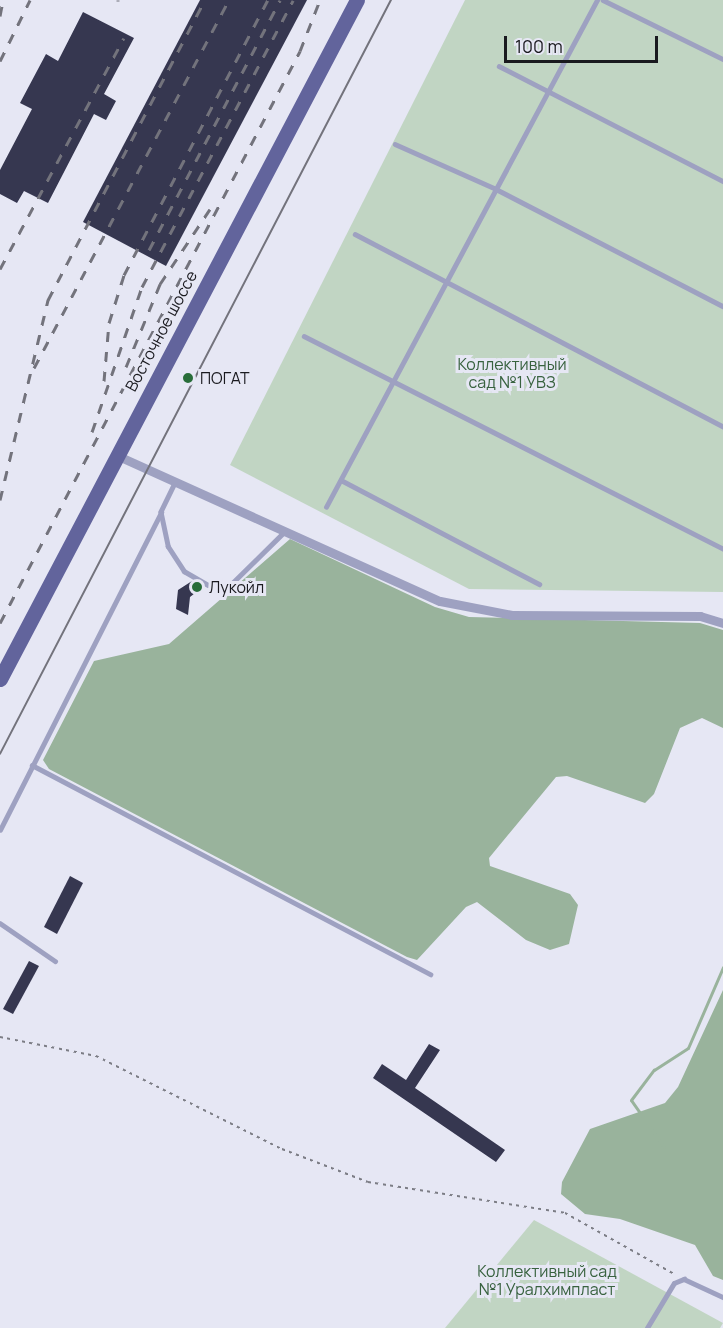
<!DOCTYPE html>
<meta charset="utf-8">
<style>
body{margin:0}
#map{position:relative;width:723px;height:1328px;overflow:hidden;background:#e6e7f4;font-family:Manrope,sans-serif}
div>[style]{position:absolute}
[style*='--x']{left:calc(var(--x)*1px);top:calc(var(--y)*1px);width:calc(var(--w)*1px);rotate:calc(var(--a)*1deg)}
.green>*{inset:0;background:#c1d5c3}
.forest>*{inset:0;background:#99b39c}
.stream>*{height:3px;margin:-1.5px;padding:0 1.5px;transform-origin:1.5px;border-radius:1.5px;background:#99b39c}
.building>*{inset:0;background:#363750}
.path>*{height:1.5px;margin-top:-0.75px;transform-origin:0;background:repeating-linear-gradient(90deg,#7c7d85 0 3px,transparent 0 7.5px)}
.service>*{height:4.5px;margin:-2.25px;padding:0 2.25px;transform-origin:2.25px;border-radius:2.25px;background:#9ea1c1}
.minor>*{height:9px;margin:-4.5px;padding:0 4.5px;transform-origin:4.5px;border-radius:4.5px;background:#9ea1c1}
.primary>*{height:15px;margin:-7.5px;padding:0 7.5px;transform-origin:7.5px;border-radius:7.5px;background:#62649c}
.tram>*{height:1.5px;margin:-0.75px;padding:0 0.75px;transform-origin:0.75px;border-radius:0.75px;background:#73737c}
.rail>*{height:3px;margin-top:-1.5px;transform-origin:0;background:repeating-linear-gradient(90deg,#73737c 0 10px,transparent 0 20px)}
.dots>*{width:16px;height:16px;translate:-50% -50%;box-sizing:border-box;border:3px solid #e6e7f4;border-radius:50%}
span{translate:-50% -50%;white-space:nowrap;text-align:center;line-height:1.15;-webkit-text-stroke:6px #e6e7f4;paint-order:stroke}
.street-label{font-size:16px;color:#1a1a1f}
.park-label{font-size:16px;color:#38623f}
.poi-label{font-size:16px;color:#1a1a1f}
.left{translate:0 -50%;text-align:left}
.scale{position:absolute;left:504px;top:36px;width:154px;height:27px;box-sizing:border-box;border:3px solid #1a1a1f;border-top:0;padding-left:8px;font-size:18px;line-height:21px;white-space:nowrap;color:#1a1a1f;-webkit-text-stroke:4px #e6e7f4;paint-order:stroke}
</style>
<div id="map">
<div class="green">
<div style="clip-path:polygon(465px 0,723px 0,723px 592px,469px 589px,230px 465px)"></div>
<div style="clip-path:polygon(534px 1220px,723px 1323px,720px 1328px,445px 1328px)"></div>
</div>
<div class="forest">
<div style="clip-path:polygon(290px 539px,435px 607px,469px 617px,700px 623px,723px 630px,723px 728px,702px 718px,680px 728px,654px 794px,645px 803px,567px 776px,556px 777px,489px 858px,490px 866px,570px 894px,578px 905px,569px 944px,550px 950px,526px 940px,477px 902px,466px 907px,417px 960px,407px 957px,49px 769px,43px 760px,94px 661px,169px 644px)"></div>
<div style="clip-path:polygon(723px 990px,723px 1280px,713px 1276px,695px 1245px,620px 1219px,585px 1214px,561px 1194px,562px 1182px,590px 1129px,665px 1103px,678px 1087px)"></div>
</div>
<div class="stream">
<div style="--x:664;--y:1147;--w:57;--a:-125.1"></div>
<div style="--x:631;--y:1100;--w:38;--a:-53"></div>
<div style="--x:654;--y:1070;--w:40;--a:-32.9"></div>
<div style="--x:688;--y:1048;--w:88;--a:-66.6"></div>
</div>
<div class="building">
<div style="clip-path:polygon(200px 0,307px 0,166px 266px,83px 222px)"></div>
<div style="clip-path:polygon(83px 12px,134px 38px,104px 94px,116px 101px,106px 120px,94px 114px,48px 203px,24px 191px,17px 203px,0 194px,0 170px,32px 109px,20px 103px,46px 54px,58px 61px)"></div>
<div style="clip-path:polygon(192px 581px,203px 587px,190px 597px,188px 615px,176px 609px,178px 590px)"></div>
<div style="clip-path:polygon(70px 876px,83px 883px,57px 934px,44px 927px)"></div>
<div style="clip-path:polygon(29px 961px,39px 966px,13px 1014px,3px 1009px)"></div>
<div style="clip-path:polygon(429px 1044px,440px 1050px,415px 1088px,505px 1150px,496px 1162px,373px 1078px,382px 1064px,406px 1080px)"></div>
</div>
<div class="path">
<div style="--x:0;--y:1037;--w:98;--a:11.2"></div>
<div style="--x:96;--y:1056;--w:208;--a:26.6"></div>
<div style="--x:282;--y:1149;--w:92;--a:21"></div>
<div style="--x:368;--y:1182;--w:199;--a:8.9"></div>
<div style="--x:565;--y:1213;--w:125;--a:29.2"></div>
</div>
<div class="service">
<div style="--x:603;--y:0;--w:134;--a:26.2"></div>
<div style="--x:499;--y:66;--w:252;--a:27.2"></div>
<div style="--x:395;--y:144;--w:111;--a:24"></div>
<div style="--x:496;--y:189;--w:255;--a:27.3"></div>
<div style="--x:355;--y:234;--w:415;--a:27.6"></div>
<div style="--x:304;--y:336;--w:470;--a:26.9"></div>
<div style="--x:341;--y:480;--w:224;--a:27.7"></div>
<div style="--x:176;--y:481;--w:34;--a:116"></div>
<div style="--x:161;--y:512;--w:35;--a:78"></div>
<div style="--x:168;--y:546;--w:30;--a:57"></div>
<div style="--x:184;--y:571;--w:44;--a:30.1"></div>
<div style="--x:222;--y:593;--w:88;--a:-44.5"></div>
<div style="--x:326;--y:507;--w:575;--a:-61.87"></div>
<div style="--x:32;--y:765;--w:450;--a:27.7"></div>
<div style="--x:0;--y:830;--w:356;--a:-63.1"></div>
<div style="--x:0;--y:923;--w:67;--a:34.6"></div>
<div style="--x:647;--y:1328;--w:52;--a:-59"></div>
<div style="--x:674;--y:1283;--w:11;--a:-22"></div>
<div style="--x:684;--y:1279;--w:43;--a:24.8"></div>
</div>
<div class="minor">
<div style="--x:116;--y:455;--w:355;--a:24.3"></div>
<div style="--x:440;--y:601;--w:73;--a:11"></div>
<div style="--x:512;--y:615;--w:188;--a:0.3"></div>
<div style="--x:700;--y:616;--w:24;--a:17"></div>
</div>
<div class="primary">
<div style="--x:0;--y:679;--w:767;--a:-62.27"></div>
</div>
<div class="tram">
<div style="--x:0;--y:754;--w:849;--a:-62.59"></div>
</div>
<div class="rail">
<div style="--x:118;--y:1;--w:1;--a:-90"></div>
<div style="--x:0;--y:16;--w:16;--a:-79"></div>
<div style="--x:0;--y:61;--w:68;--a:-63.8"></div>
<div style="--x:149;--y:250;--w:282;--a:-62.3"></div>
<div style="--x:0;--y:269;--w:262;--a:-61.8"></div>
<div style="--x:126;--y:367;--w:90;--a:-67.7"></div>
<div style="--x:160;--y:284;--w:90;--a:-56.3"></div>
<div style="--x:34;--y:368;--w:416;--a:-62.1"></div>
<div style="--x:104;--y:381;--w:58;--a:-85.1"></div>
<div style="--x:109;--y:323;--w:50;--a:-72.6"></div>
<div style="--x:124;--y:275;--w:310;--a:-62.4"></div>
<div style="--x:92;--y:432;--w:153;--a:-71"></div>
<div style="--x:142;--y:287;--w:324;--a:-62.2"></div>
<div style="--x:0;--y:500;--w:206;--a:-76.5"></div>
<div style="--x:48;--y:300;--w:339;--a:-62.4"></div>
<div style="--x:0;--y:623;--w:646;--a:-62.32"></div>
<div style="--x:300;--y:51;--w:55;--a:-68.6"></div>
</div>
<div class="dots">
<div style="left:188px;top:378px;background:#286d39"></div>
<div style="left:197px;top:587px;background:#286d39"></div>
</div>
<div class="street-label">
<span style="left:161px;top:331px;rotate:-62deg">Восточное шоссе</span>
</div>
<div class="park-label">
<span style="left:512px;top:373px">Коллективный<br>сад №1 УВЗ</span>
<span style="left:547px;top:1280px">Коллективный сад<br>№1 Уралхимпласт</span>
</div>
<div class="poi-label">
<span class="left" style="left:200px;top:378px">ПОГАТ</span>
<span class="left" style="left:209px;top:587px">Лукойл</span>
</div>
<div class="scale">100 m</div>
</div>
